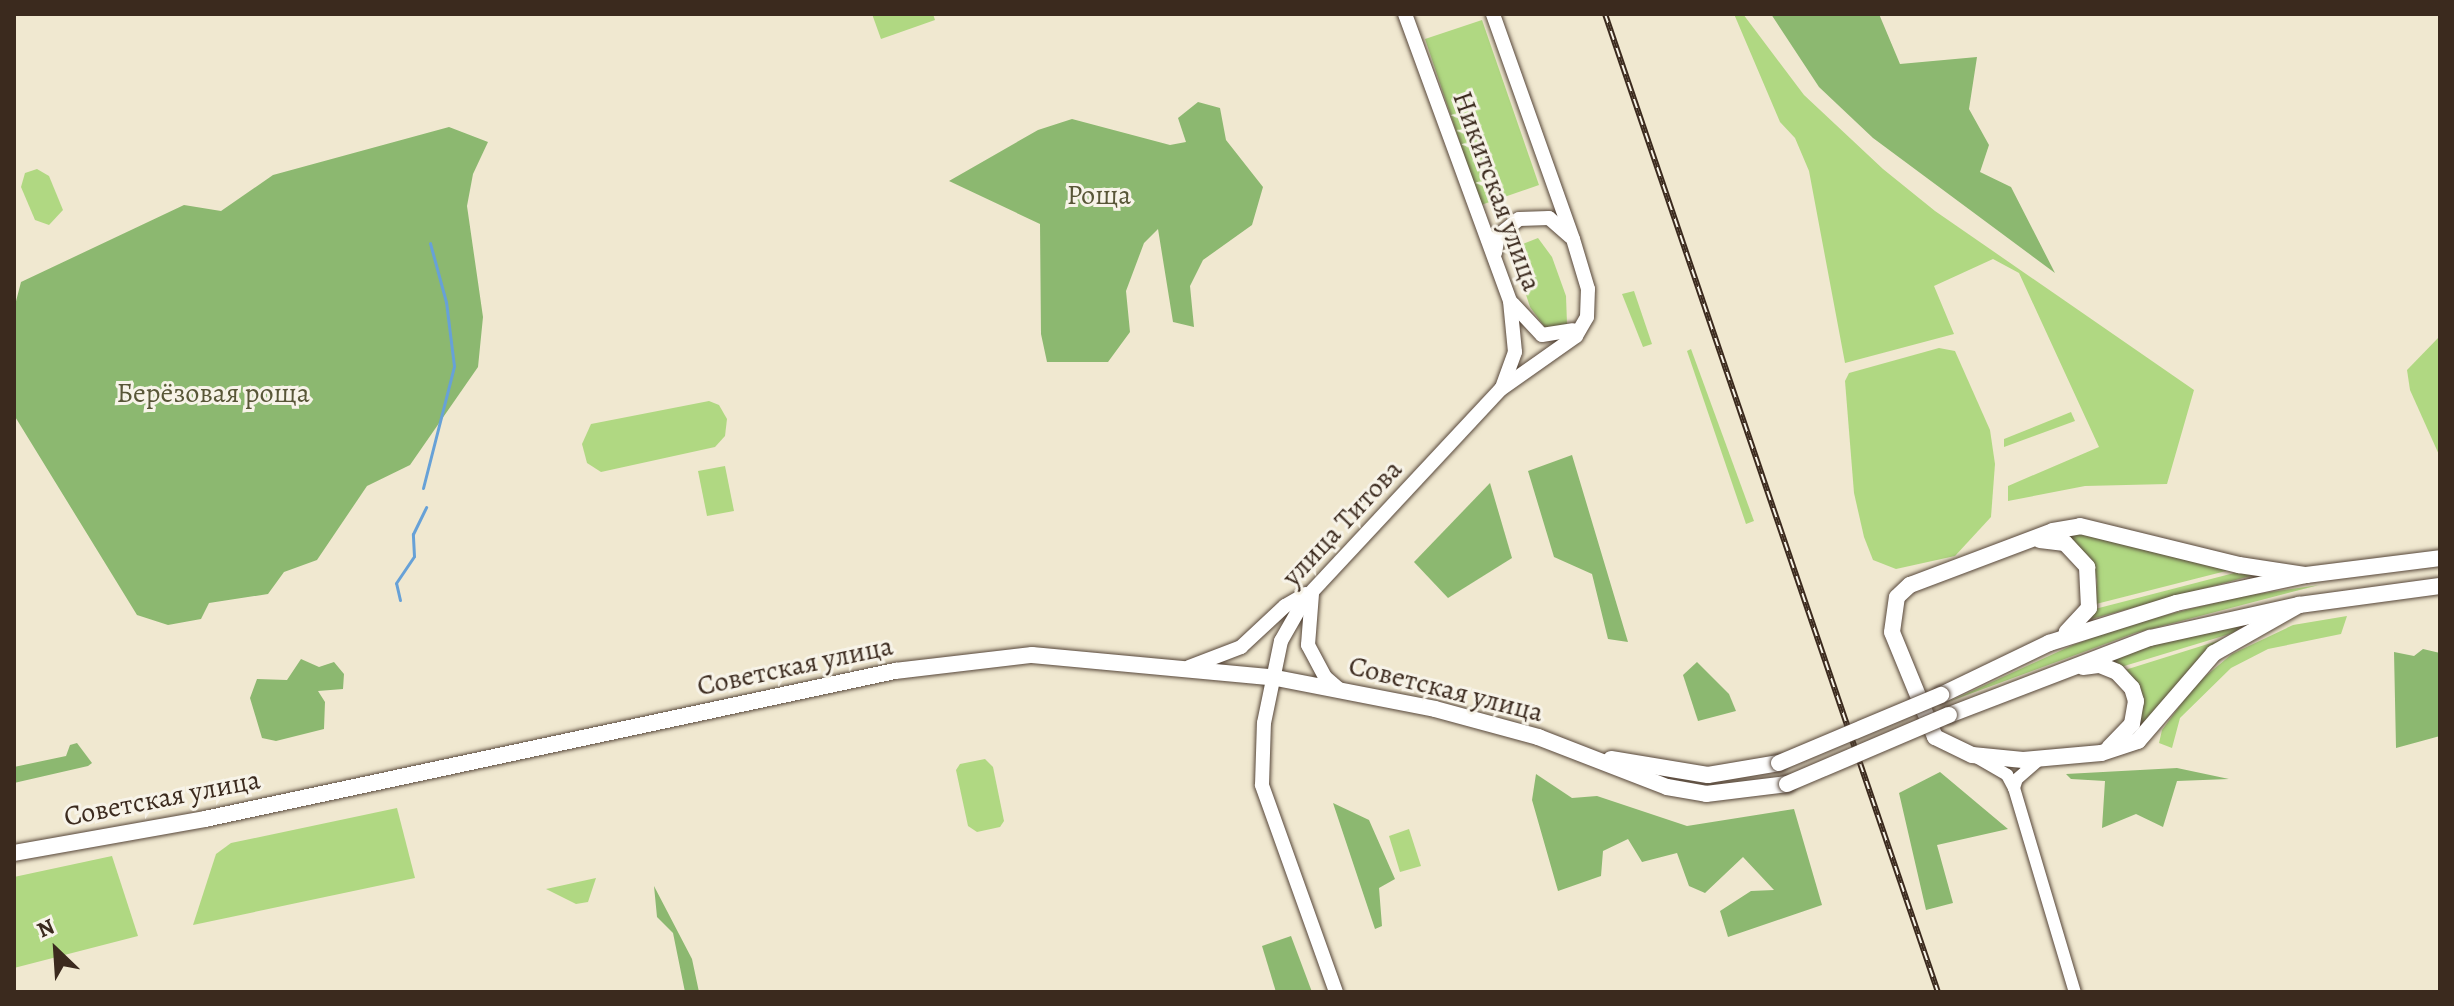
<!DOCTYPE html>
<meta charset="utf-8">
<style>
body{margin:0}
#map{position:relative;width:2454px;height:1006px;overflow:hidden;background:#f0e8d0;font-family:Alegreya,serif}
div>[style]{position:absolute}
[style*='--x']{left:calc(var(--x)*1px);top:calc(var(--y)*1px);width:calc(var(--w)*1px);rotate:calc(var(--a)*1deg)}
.green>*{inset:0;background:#b0d882}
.forest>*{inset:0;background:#8cb870}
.stream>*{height:3px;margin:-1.5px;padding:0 1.5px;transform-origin:1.5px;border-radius:1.5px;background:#67a1d7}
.roads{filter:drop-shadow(0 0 2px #564639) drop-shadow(0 0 2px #564639)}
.tertiary>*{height:12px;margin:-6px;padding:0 6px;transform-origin:6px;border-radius:6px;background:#fff}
.secondary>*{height:14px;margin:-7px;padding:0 7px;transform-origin:7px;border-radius:7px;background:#fff}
.primary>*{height:16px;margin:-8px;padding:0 8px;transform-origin:8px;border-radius:8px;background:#fff}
.rail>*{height:6px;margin-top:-3px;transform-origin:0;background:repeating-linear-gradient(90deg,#f7f3e8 0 9px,#3b2a1e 0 18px);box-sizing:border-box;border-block:2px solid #3b2a1e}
.bridges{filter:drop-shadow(0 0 2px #564639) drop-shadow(0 0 2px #564639)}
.primary-bridge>*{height:16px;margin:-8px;padding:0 8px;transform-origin:8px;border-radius:8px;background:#fff}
span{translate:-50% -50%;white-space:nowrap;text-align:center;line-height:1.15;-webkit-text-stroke:6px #f7f3e8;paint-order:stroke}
.street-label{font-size:28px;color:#3b2a1e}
.park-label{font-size:28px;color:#585637}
.frame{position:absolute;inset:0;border:16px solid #3b2a1e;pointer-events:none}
.north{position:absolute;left:16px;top:910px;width:80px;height:80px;-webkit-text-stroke:6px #f7f3e8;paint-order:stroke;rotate:335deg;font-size:22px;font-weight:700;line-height:32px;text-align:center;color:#3b2a1e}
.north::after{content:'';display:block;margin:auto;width:28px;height:36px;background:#3b2a1e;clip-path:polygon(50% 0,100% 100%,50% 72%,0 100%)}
</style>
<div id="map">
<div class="green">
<div style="clip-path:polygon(872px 14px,933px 14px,935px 20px,881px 39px)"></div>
<div style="clip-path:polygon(1734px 14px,1743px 14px,1804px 95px,1883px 169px,1935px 211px,2194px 390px,2167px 484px,2085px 486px,2008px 501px,2008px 486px,2099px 447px,2019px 273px,1993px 259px,1934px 286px,1954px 334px,1845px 363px,1809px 171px,1795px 138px,1780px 122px)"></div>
<div style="clip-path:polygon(1482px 20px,1539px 185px,1481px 205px,1425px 39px)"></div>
<div style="clip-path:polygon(37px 169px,49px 176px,63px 210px,49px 225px,35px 220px,21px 187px,25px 173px)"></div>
<div style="clip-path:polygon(1538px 238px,1552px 257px,1566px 296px,1567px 324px,1552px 329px,1546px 329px,1530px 307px,1518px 270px,1518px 246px)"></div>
<div style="clip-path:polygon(1634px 291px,1652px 344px,1643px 347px,1622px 294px)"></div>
<div style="clip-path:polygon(2440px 336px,2440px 457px,2410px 390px,2407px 370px)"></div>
<div style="clip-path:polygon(1939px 348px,1955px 351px,1990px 430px,1995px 464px,1991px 517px,1955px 556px,1896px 569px,1873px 560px,1864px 537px,1854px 493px,1845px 381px,1849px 373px)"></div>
<div style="clip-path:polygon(1691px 349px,1754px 521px,1746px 524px,1687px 351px)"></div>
<div style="clip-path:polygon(709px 401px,719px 405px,727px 419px,725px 436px,715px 447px,601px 472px,587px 463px,582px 444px,591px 424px)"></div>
<div style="clip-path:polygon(2071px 412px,2075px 421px,2004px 447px,2004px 439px)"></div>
<div style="clip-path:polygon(725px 466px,734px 511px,707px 516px,698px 471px)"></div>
<div style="clip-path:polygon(2078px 532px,2230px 570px,2096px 604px,2097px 580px,2091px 559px,2062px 534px)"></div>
<div style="clip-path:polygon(2238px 572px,2254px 575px,2091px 619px,2095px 609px)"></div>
<div style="clip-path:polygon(2319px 585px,2135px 633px,1948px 702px,2073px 645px,2130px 624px,2242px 596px)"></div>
<div style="clip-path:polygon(2347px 616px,2341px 634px,2268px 649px,2231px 668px,2180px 718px,2172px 748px,2159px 743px,2162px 730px,2195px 685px,2232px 654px,2293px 625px)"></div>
<div style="clip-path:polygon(2254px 618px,2233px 633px,2121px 667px,2106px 658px)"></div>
<div style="clip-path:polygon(2227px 638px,2133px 735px,2125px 670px)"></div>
<div style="clip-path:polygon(985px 759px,993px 767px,1004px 821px,1000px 827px,977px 832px,968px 826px,956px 770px,960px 764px)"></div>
<div style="clip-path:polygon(397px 808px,415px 878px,193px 925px,216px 854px,231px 843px)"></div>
<div style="clip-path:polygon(1409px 829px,1421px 866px,1400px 872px,1389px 836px)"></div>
<div style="clip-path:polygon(112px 856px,138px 936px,14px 968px,14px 877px)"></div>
<div style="clip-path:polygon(596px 878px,588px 902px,576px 904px,546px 889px)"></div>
</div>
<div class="forest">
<div style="clip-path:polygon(1771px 14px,1879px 14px,1900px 64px,1977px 57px,1969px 109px,1989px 145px,1980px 172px,2011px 187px,2055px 273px,1873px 138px,1819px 87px)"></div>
<div style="clip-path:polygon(1198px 102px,1220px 108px,1226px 140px,1263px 187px,1252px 225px,1203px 260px,1190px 286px,1194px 327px,1173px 322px,1158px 229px,1144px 243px,1126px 291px,1130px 332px,1108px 362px,1047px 362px,1041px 334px,1040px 224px,949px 181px,1038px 130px,1072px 119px,1170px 145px,1186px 142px,1178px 118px)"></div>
<div style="clip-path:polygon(449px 127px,488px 142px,473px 174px,467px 206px,483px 317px,478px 367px,410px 465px,367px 486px,317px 560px,284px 572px,268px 594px,209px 603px,201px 619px,168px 625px,137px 615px,14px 415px,14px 309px,21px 282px,184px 205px,221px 211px,273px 175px)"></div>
<div style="clip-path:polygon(1572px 455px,1628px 642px,1608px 639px,1592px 574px,1554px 557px,1528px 471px)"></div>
<div style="clip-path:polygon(1490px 483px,1512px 558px,1448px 598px,1414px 562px)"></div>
<div style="clip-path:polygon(2423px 649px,2440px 653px,2440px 736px,2396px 748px,2394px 652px,2414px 656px)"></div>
<div style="clip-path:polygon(301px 659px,319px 667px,334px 662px,344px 674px,343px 689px,318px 691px,325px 702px,324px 729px,276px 741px,262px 738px,250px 698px,257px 679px,287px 680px)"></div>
<div style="clip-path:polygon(1697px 662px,1729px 694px,1736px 711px,1698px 721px,1683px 675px)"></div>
<div style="clip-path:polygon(77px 743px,92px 763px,88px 766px,14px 783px,14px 767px,66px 756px,70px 745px)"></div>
<div style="clip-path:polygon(2177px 768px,2229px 779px,2177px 781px,2163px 827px,2136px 814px,2102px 828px,2105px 781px,2071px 779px,2066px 774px)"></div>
<div style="clip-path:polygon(1940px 772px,2008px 829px,1937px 845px,1953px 903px,1926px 910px,1899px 793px)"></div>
<div style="clip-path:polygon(1536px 774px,1572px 798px,1597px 796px,1687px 826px,1794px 809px,1822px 905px,1728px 937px,1720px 911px,1751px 891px,1774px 890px,1743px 857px,1705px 893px,1689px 886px,1677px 853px,1642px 862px,1628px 839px,1603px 851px,1601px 876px,1558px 891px,1532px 800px)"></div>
<div style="clip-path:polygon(1333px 803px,1369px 820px,1395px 879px,1379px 888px,1382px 926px,1375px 929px)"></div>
<div style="clip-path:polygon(654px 886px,692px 959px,699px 992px,685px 992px,673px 933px,657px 917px)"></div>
<div style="clip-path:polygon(1291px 936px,1312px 992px,1276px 992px,1262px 946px)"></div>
</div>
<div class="stream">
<div style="--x:423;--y:488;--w:126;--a:-75.7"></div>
<div style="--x:454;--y:366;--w:64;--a:-97.1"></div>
<div style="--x:446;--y:302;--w:61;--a:-105.2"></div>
<div style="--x:400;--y:600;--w:17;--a:-103"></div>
<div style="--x:396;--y:583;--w:32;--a:-56"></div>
<div style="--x:414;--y:556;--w:22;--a:-93"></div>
<div style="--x:413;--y:534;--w:30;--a:-64"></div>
</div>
<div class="roads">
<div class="tertiary">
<div style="--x:1978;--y:758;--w:34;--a:30"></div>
<div style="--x:2007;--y:775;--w:15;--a:62"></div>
<div style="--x:2014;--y:788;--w:213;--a:73.4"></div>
<div style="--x:2014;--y:788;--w:9;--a:-72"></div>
<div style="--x:2017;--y:779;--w:30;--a:-41"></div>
</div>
<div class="secondary">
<div style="--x:1405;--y:14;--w:306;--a:69.9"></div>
<div style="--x:1510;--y:301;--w:51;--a:84.4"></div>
<div style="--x:1515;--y:352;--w:38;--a:110"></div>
<div style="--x:1495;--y:253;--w:17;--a:-80"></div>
<div style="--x:1498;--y:236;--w:27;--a:-39"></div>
<div style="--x:1519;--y:219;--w:30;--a:-2"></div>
<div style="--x:1549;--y:218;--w:28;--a:41"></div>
<div style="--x:1513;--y:304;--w:42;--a:46.9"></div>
<div style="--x:1542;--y:335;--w:31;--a:-9"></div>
<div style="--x:1312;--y:594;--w:51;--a:94.5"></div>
<div style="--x:1308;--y:645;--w:36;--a:62"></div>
<div style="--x:1325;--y:677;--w:18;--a:41"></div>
<div style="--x:1189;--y:667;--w:56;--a:-21"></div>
<div style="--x:1241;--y:647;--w:60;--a:-43"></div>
<div style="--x:1285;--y:606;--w:24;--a:-30"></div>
<div style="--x:1336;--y:992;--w:220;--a:-109.7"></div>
<div style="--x:1262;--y:785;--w:62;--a:-88.2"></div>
<div style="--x:1264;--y:723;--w:84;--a:-78.3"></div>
<div style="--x:1281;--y:641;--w:48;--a:-60.3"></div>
<div style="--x:1305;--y:599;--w:287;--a:-47"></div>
<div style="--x:1501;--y:389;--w:92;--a:-35.2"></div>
<div style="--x:1576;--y:336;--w:22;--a:-60"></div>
<div style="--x:1587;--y:317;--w:28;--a:-88"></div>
<div style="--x:1588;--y:289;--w:52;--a:-106.7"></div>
<div style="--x:1573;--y:239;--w:239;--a:-109.6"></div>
</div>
<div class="primary">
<div style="--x:2040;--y:540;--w:25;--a:7"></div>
<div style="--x:2065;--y:543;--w:33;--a:47"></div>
<div style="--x:2087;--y:567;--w:41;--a:87.2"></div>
<div style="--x:2089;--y:608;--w:33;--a:133"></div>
<div style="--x:2299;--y:605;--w:98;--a:150.5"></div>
<div style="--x:2214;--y:653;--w:116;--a:130.8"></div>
<div style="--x:2138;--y:741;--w:39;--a:162"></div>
<div style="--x:2101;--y:753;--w:78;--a:174.9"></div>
<div style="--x:2023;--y:760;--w:51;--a:-174.4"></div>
<div style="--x:1972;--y:755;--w:41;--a:-154.1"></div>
<div style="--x:1935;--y:737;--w:113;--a:-112.3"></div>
<div style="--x:1892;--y:632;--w:35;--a:-82"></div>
<div style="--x:1897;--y:597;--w:18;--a:-43"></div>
<div style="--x:1910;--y:585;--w:153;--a:-20.7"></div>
<div style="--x:2053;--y:531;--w:27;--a:-10"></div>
<div style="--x:2080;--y:526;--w:164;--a:13.8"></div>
<div style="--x:2239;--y:565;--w:68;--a:8.5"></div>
<div style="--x:2083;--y:667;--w:17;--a:-7"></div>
<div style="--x:2100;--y:665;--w:18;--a:22"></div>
<div style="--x:2117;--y:672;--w:22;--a:47"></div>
<div style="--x:2132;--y:688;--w:14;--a:73"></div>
<div style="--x:2136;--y:701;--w:23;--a:100"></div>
<div style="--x:2132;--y:724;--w:33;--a:134"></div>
<div style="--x:1941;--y:695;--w:120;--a:-25.7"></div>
<div style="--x:2049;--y:643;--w:133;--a:-17.5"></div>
<div style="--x:2176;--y:603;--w:133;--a:-12.2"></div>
<div style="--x:2306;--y:575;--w:135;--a:-7.2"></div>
<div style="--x:1949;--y:715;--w:215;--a:-21"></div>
<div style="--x:2150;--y:638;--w:153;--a:-12.5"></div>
<div style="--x:2299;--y:605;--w:142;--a:-7.7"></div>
<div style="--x:1611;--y:759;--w:98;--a:9.4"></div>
<div style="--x:1708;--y:775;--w:72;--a:-9.6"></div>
<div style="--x:14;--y:853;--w:194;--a:-10.1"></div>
<div style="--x:205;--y:819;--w:706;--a:-12.11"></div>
<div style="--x:895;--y:671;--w:138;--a:-6.7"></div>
<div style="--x:1032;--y:655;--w:240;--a:5.3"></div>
<div style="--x:1271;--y:677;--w:167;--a:11"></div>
<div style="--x:1435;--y:709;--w:107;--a:15.2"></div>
<div style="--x:1538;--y:737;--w:138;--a:21.2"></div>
<div style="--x:1667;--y:787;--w:40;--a:10"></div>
<div style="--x:1706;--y:794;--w:82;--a:-7"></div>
</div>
</div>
<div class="rail">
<div style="--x:1605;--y:14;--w:1033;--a:71.2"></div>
</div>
<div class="bridges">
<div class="primary-bridge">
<div style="--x:1779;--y:763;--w:176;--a:-22.8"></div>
<div style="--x:1787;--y:784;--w:176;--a:-23.1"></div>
</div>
</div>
<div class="street-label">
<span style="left:1497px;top:191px;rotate:70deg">Никитская улица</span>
<span style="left:1342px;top:523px;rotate:-47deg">улица Титова</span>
<span style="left:795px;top:666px;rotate:-12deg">Советская улица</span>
<span style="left:1446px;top:689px;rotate:14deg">Советская улица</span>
<span style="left:162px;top:798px;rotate:-11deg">Советская улица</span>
</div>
<div class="park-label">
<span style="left:1099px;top:195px">Роща</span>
<span style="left:213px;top:393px">Берёзовая роща</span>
</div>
<div class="frame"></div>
<div class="north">N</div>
</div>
